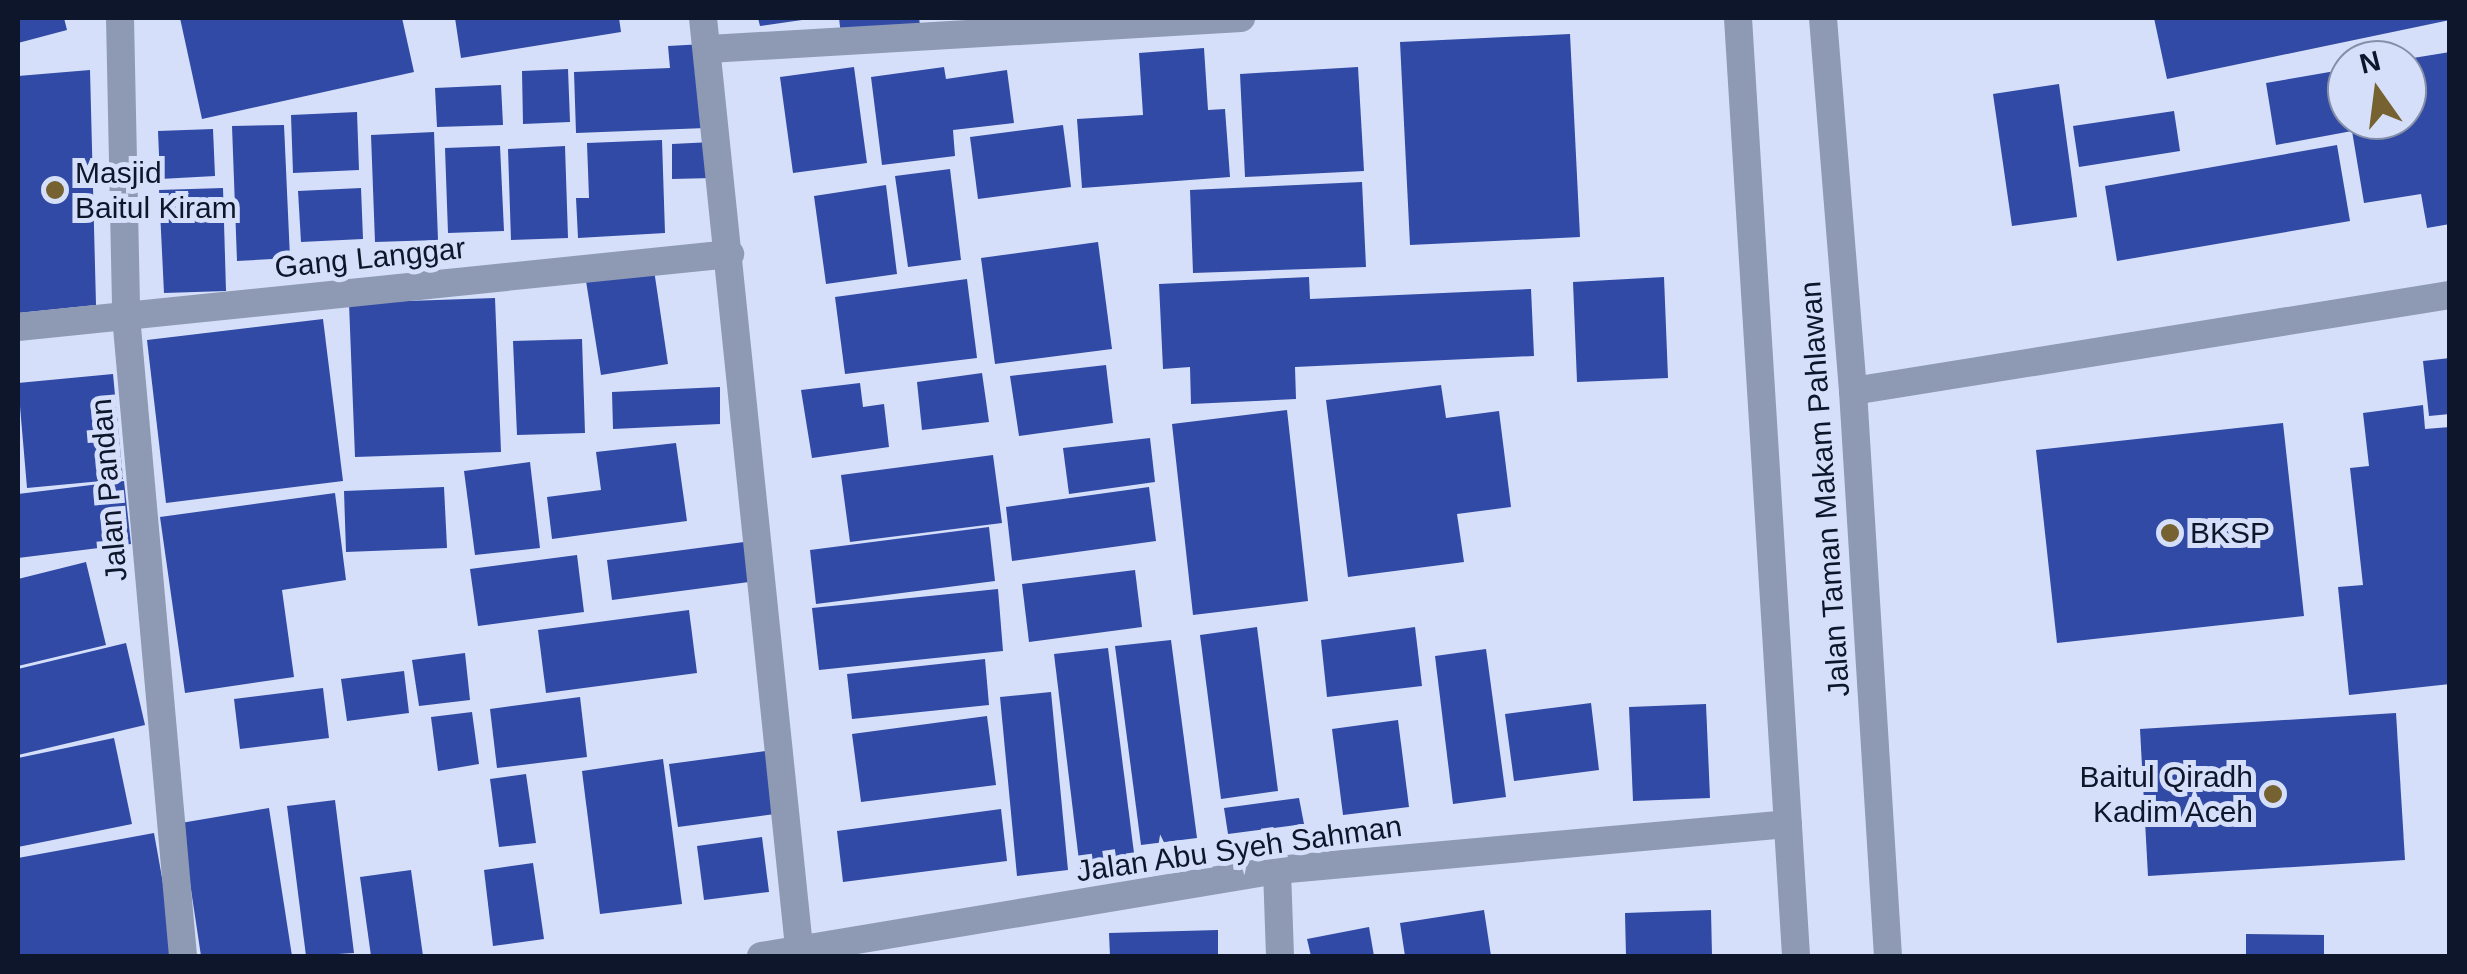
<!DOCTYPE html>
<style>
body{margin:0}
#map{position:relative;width:2467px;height:974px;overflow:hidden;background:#d5dff9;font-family:Arial,sans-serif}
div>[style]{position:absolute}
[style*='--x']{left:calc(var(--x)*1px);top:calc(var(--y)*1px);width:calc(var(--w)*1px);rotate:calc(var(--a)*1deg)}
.building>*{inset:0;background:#314aa5}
.minor>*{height:28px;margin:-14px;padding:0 14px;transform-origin:14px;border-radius:14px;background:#8e99b4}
.tertiary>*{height:28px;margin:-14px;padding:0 14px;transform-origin:14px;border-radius:14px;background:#8e99b4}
.dots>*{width:28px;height:28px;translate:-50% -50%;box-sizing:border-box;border:5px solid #d5dff9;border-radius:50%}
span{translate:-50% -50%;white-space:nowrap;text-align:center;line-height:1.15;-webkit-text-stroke:10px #d5dff9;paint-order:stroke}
.poi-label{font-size:30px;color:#0e162c}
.left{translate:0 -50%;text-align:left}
.right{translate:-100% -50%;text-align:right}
.street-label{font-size:30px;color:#0e162c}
.frame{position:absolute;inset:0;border:20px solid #0e162c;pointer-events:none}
.north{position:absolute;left:2327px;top:40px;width:100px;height:100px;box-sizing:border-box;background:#d5dff9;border:2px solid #858fa7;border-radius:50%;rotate:346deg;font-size:28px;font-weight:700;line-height:40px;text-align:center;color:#0e162c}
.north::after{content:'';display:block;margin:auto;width:35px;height:45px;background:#766231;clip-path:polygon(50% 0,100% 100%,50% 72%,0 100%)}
</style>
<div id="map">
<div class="building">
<div style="clip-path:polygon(18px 18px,64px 18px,67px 30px,18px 43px)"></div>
<div style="clip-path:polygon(180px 18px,402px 18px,414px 72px,202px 119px)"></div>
<div style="clip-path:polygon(455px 18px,619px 18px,621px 32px,461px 58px)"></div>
<div style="clip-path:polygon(758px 18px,801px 18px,802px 20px,760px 26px)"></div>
<div style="clip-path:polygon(839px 18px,919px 18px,920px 25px,841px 35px)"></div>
<div style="clip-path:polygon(2154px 18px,2450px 18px,2450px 20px,2167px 79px)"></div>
<div style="clip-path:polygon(1570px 34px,1580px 237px,1410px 245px,1400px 42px)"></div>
<div style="clip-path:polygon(704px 44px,706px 128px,576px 133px,574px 72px,670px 68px,668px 46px)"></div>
<div style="clip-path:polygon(1204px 48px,1208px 110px,1225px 109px,1230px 177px,1082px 188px,1077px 119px,1143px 115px,1139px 53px)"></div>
<div style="clip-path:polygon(2450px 52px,2450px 224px,2427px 228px,2421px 194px,2364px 203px,2352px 131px,2276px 145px,2266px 83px,2347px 69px,2347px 120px,2407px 120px,2407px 59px)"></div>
<div style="clip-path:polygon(854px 67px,867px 163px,793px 173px,780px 77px)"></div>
<div style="clip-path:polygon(944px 67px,946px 79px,1007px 70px,1014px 123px,953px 130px,955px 156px,882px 165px,871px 77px)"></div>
<div style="clip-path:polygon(1358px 67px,1364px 171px,1245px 177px,1240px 74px)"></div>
<div style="clip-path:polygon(568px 69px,570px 122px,523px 124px,522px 71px)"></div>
<div style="clip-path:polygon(90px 70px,96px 305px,18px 313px,18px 76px)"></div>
<div style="clip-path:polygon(2059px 84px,2077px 217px,2012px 226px,1993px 94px)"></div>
<div style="clip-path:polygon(501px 85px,503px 125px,437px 127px,435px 88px)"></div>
<div style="clip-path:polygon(2174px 111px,2180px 151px,2079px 167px,2073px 126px)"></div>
<div style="clip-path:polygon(357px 112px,359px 170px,293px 173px,291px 115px)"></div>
<div style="clip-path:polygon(284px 125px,290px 258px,237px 261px,232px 126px)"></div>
<div style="clip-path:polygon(1063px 125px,1071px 187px,978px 199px,970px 137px)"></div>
<div style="clip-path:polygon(213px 129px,215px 176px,160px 179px,158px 131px)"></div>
<div style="clip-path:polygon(434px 132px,438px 240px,375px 242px,371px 135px)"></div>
<div style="clip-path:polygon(662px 140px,665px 233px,578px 238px,576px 198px,589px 198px,587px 143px)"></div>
<div style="clip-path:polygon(712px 142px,713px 178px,672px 179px,672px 144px)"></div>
<div style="clip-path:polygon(2337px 145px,2350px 221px,2117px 261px,2105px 186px)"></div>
<div style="clip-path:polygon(500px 146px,504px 231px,448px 233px,445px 148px)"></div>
<div style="clip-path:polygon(565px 146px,568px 238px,511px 240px,508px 149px)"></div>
<div style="clip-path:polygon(950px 169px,961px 260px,908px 267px,895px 176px)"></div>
<div style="clip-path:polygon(1362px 182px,1366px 267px,1193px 273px,1190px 190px)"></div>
<div style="clip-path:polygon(886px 185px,897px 274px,826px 284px,814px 196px)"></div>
<div style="clip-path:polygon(223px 188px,226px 291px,164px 293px,159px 190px)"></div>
<div style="clip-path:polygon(361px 188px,363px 239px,301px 242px,298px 191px)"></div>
<div style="clip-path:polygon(1098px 242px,1112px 349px,995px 364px,981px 258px)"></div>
<div style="clip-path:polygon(654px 270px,668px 364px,601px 375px,586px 281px)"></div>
<div style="clip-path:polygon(1309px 277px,1310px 299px,1531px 289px,1534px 356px,1295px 367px,1296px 399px,1191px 404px,1190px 367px,1163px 369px,1159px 284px)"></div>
<div style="clip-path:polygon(1664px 277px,1668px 378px,1577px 382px,1573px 282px)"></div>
<div style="clip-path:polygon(967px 279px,977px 358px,845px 374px,835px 297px)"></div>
<div style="clip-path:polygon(495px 298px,501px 452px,355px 457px,349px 303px)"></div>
<div style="clip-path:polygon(323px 319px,343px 481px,166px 503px,147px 340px)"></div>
<div style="clip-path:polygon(582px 339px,585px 433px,517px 435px,513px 341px)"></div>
<div style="clip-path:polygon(2450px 358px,2450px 414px,2429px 416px,2423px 361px)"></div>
<div style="clip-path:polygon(1106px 365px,1113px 423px,1019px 436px,1010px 376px)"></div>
<div style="clip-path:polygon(982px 373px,989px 422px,922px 430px,917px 382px)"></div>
<div style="clip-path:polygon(113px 374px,123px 479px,27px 488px,18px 383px)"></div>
<div style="clip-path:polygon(860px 383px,863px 407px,884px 404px,889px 447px,812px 458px,801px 390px)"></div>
<div style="clip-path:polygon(1441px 385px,1446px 418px,1499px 411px,1511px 507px,1457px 514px,1464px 562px,1348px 577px,1326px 400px)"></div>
<div style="clip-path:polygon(720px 387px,720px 424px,613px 429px,612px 392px)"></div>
<div style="clip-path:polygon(2423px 405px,2425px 429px,2450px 427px,2450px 684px,2349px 695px,2338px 587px,2363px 585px,2350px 468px,2369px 466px,2363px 413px)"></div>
<div style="clip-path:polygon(1287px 410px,1308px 601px,1193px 615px,1172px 424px)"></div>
<div style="clip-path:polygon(2283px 423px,2304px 616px,2057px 643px,2036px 450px)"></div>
<div style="clip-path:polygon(1150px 438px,1155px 482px,1069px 494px,1063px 448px)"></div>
<div style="clip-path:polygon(676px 443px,687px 521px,552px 539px,547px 497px,601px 490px,596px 452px)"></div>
<div style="clip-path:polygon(993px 455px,1002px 523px,850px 542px,841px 475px)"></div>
<div style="clip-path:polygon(530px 462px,540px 548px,475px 555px,464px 471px)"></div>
<div style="clip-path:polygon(124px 481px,131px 544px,18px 558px,18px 494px)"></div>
<div style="clip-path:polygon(444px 487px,447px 548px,346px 552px,344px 491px)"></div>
<div style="clip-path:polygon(1149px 487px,1156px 541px,1012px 561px,1006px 507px)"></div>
<div style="clip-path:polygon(335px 493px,346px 580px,282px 590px,294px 677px,185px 693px,160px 517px)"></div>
<div style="clip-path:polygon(989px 527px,995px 581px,816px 604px,810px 550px)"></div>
<div style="clip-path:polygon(744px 542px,749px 582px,612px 600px,607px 560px)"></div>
<div style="clip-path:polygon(577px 555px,584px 612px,478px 626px,470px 569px)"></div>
<div style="clip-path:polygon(86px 562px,106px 645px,18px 666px,18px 579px)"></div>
<div style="clip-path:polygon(1135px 570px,1142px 627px,1029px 642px,1022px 584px)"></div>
<div style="clip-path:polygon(998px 589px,1003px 651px,819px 670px,812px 608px)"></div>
<div style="clip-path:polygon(689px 610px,697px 673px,546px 693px,538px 630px)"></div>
<div style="clip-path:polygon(1257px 627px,1278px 791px,1221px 799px,1200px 635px)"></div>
<div style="clip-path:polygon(1415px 627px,1422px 686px,1327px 697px,1321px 640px)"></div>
<div style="clip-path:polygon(1171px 640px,1197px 838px,1141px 845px,1115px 646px)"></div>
<div style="clip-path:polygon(126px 643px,145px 725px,18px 755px,18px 669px)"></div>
<div style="clip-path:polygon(1108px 648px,1135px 861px,1080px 869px,1054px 654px)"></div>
<div style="clip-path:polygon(1486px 649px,1506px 797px,1453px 804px,1435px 656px)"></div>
<div style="clip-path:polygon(465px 653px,470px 700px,419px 706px,412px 660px)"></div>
<div style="clip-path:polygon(985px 659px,989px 705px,852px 719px,847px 674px)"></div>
<div style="clip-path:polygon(404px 671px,409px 713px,347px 721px,341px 679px)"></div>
<div style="clip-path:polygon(323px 688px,329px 738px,240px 749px,234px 699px)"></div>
<div style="clip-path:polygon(1051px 692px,1068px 870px,1017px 876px,1000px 697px)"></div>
<div style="clip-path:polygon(580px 697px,587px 757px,497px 768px,490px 709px)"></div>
<div style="clip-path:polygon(1591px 703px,1599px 770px,1514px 781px,1505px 714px)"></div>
<div style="clip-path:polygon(1706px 704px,1710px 798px,1633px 801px,1629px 707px)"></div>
<div style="clip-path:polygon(472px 712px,479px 764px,438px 771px,431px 717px)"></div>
<div style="clip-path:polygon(2396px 713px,2405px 860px,2148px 876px,2140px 729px)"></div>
<div style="clip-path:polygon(987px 716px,996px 785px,861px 802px,852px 734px)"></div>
<div style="clip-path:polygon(1398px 720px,1409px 807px,1343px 815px,1332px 729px)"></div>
<div style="clip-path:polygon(114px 738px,132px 824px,18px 847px,18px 758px)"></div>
<div style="clip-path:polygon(774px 750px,782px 813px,678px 827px,669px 764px)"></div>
<div style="clip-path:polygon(663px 759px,682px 904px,600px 914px,582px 771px)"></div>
<div style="clip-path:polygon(526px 774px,536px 843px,499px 847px,490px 779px)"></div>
<div style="clip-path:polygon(1299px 798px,1304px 824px,1228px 834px,1224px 808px)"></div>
<div style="clip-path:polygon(335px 800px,354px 953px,306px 956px,287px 806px)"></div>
<div style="clip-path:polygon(269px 808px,292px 956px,201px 956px,181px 823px)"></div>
<div style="clip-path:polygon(1001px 809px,1007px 861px,843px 882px,837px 831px)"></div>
<div style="clip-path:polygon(154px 833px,176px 956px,18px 956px,18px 858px)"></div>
<div style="clip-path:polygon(762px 837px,769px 892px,704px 900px,697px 846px)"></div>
<div style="clip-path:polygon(533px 863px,544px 939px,493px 946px,484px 870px)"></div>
<div style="clip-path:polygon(411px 870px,423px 956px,371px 956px,360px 877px)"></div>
<div style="clip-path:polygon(1484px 910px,1491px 956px,1405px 956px,1400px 923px)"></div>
<div style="clip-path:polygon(1711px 910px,1712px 956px,1626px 956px,1625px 913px)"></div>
<div style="clip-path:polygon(1369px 927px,1374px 956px,1311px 956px,1307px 939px)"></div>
<div style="clip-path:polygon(1218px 930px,1218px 956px,1110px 956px,1109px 933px)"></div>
<div style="clip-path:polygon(2246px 934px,2324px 935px,2324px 956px,2246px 956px)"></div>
</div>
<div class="minor">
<div style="--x:120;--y:18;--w:298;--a:88.8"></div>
<div style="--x:126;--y:316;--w:643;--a:84.91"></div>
<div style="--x:703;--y:18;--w:943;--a:84.1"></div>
<div style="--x:709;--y:49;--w:533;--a:-3.33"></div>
<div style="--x:18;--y:327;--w:716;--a:-5.85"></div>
<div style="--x:1853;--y:391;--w:605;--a:-9.14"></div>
<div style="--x:1277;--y:870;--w:86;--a:88"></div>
<div style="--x:761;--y:956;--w:523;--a:-9.46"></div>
<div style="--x:1277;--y:870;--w:513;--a:-5.14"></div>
</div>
<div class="tertiary">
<div style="--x:1738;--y:18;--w:940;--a:86.46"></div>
<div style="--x:1823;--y:18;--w:374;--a:85.4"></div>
<div style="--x:1853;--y:391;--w:566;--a:86.46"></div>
</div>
<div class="dots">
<div style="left:55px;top:190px;background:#766231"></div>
<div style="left:2170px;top:533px;background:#766231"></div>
<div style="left:2273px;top:794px;background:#766231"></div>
</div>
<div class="poi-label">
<span class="left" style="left:75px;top:190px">Masjid<br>Baitul Kiram</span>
<span class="left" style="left:2190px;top:533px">BKSP</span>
<span class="right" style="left:2253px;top:794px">Baitul Qiradh<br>Kadim Aceh</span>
</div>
<div class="street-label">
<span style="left:370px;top:258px;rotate:-6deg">Gang Langgar</span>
<span style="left:1825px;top:489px;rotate:-94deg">Jalan Taman Makam Pahlawan</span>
<span style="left:109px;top:490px;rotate:-95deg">Jalan Pandan</span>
<span style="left:1239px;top:849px;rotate:-8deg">Jalan Abu Syeh Sahman</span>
</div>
<div class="frame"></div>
<div class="north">N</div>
</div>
